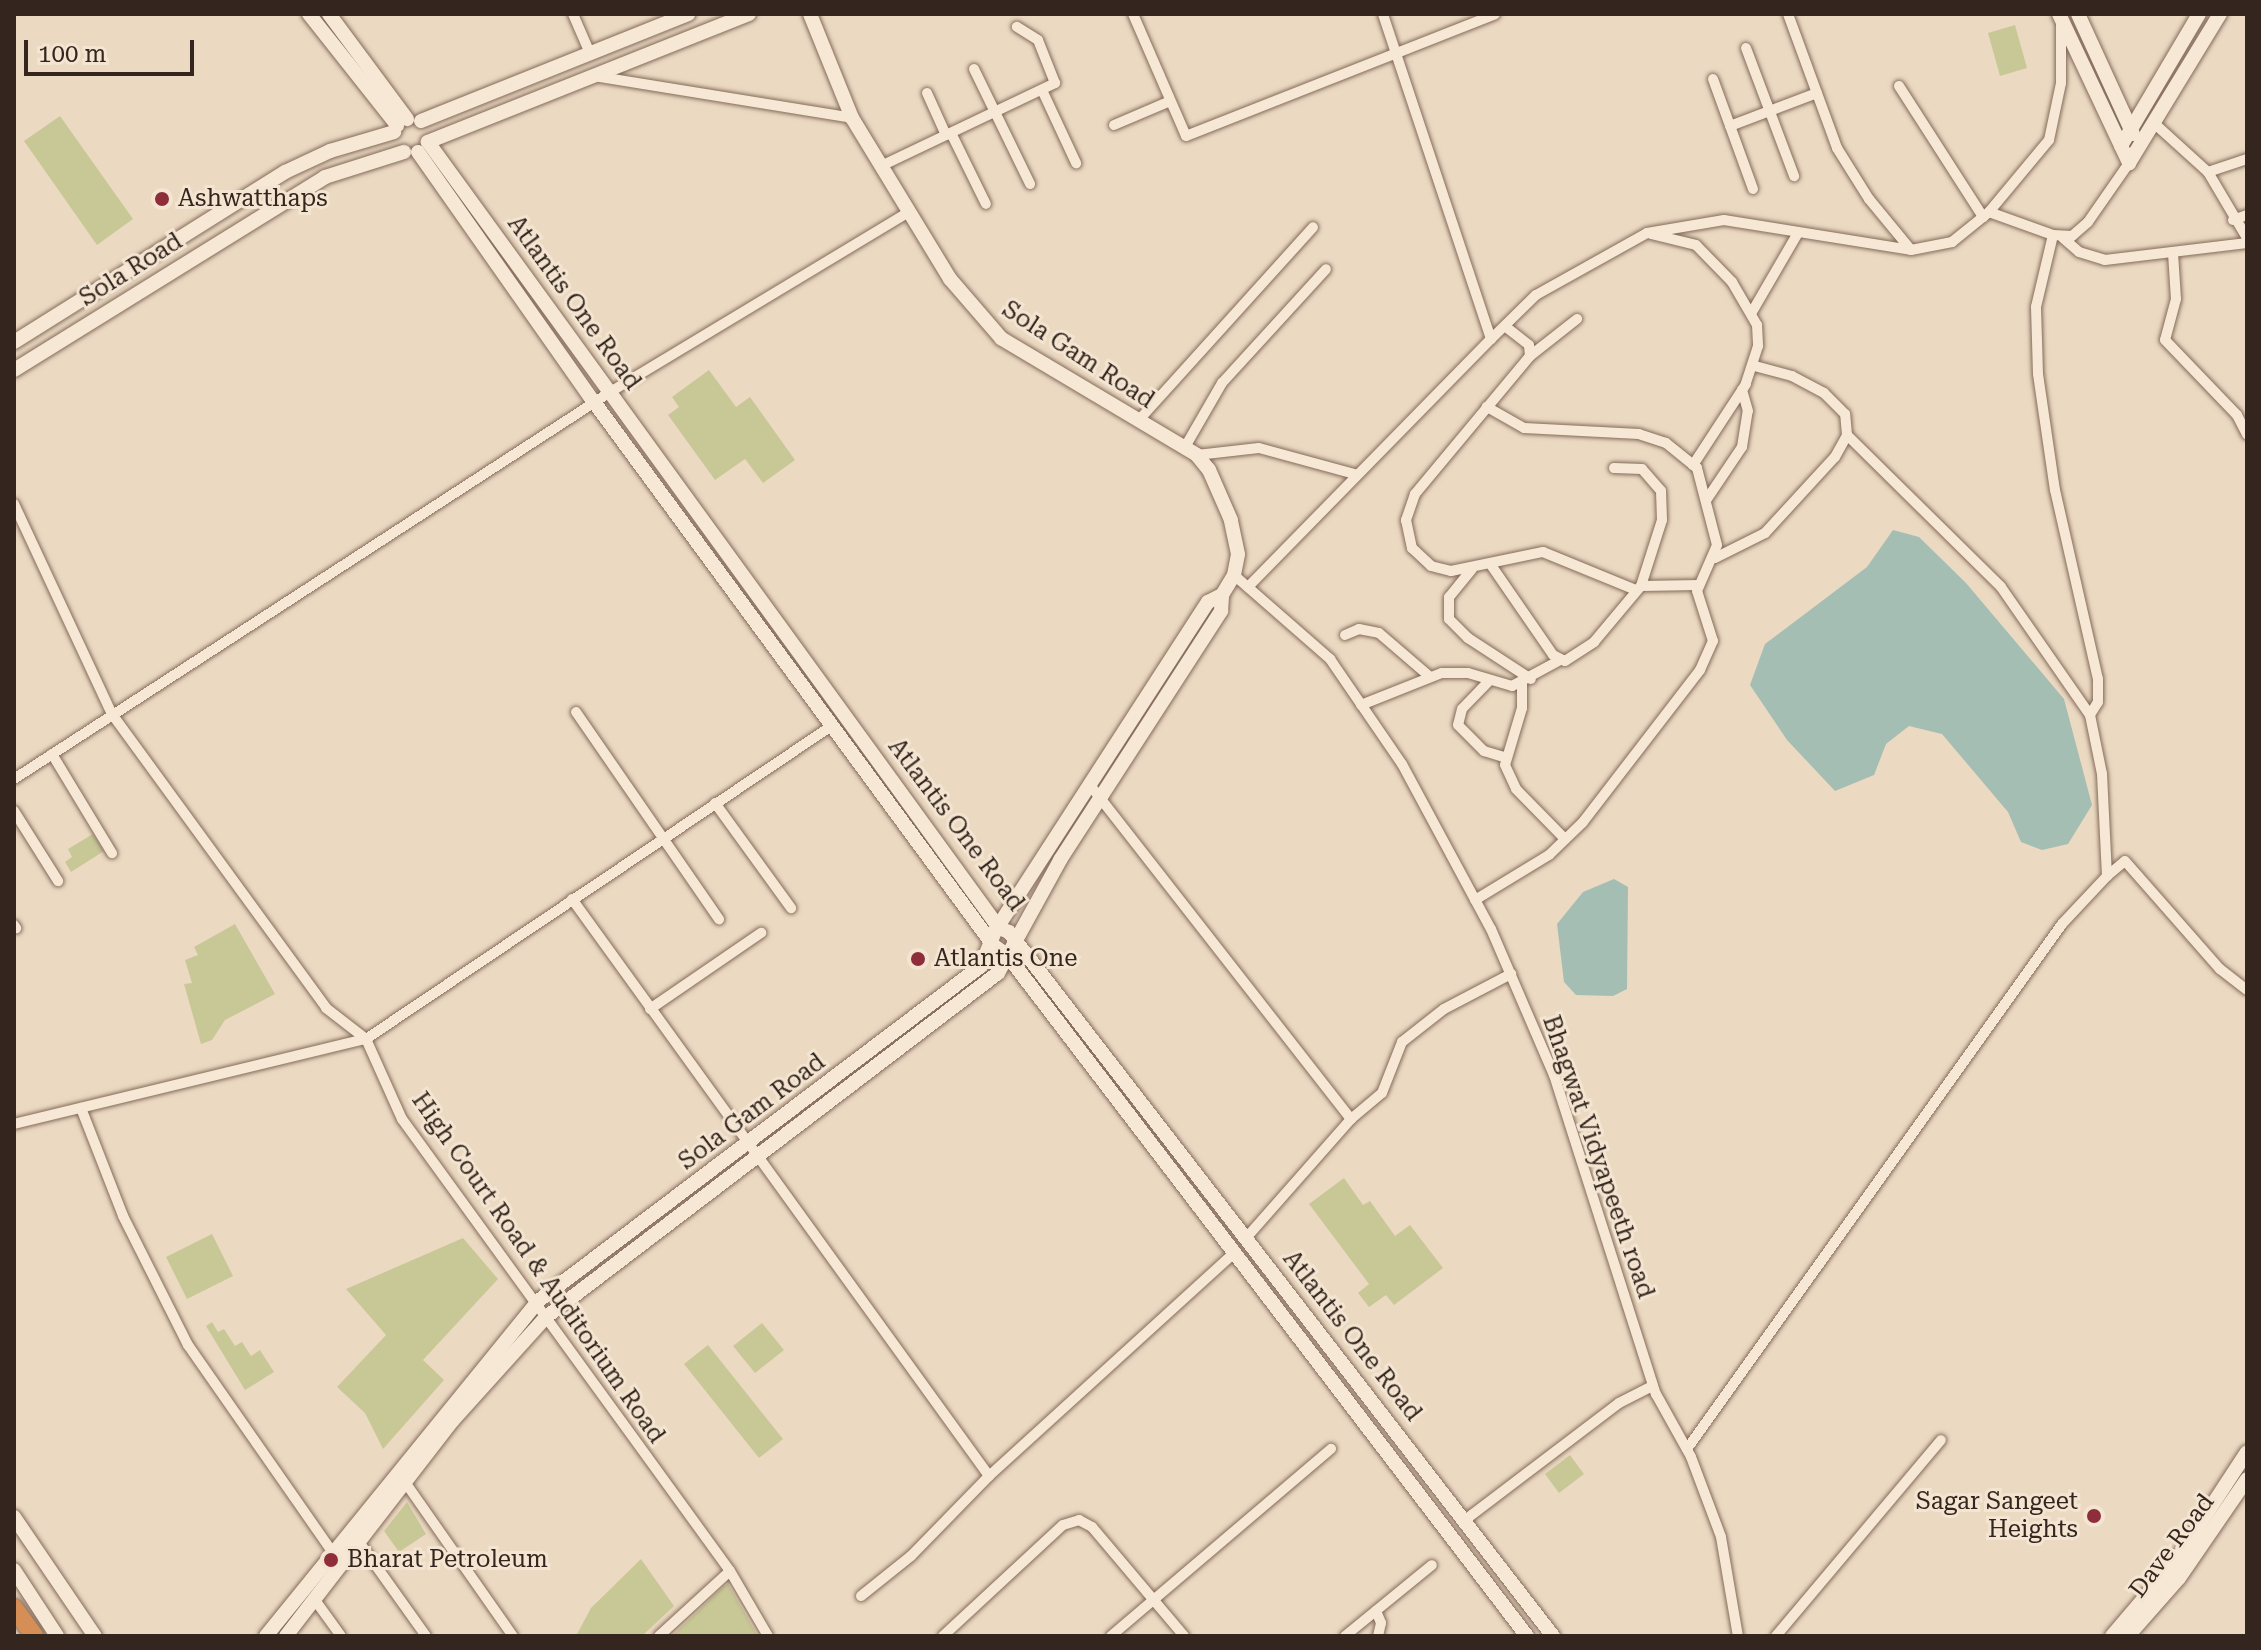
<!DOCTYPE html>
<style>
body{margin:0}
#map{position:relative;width:2261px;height:1650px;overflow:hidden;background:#ebd9c2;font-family:"Roboto Serif",serif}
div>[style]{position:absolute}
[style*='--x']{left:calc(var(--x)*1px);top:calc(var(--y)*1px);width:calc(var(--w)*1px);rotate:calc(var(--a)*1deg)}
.green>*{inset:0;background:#c8c897}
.water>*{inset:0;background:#a4beb3}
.roads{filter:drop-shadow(0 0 2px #846b5a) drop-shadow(0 0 2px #846b5a)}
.street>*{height:10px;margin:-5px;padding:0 5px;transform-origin:5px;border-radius:5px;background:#f6e8d4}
.secondary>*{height:14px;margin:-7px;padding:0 7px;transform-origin:7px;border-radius:7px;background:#f6e8d4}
.highway>*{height:18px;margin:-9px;padding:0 9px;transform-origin:9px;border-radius:9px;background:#d68e57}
.dots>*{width:22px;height:22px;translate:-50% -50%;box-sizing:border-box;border:4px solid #f3e5d1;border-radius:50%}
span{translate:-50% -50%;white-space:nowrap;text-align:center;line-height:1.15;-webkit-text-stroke:6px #f3e5d1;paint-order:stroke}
.poi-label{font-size:24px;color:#34261e}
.left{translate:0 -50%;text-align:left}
.right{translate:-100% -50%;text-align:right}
.street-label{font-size:24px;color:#34261e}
.frame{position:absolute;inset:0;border:16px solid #34261e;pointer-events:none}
.scale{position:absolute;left:24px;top:40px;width:170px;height:36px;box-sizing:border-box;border:4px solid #34261e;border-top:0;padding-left:10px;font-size:24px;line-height:28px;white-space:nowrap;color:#34261e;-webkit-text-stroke:6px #f3e5d1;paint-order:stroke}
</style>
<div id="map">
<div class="green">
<div style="clip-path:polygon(2015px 25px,2027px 68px,2000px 76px,1988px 33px)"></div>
<div style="clip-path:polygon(60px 116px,133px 219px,97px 245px,24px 141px)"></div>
<div style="clip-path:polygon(709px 370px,736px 407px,750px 397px,795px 460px,763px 483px,745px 459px,715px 480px,668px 415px,679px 407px,672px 397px)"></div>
<div style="clip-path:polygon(93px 834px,104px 851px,71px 872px,65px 862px,72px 857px,68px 849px)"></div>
<div style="clip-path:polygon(235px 924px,275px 994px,225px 1020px,212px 1040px,201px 1044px,184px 984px,192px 983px,185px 960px,198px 955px,194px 947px)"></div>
<div style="clip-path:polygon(1344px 1178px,1363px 1205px,1370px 1201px,1395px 1236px,1410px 1225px,1443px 1268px,1394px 1305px,1386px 1295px,1369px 1307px,1358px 1293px,1369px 1284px,1309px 1204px)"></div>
<div style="clip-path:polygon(212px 1234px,233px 1276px,187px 1299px,166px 1257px)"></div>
<div style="clip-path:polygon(463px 1238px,498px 1279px,423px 1360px,444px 1380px,383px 1449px,365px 1413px,337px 1387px,386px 1335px,346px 1289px)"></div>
<div style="clip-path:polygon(212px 1322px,218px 1332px,224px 1329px,235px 1346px,242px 1342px,251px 1356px,260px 1350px,274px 1372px,245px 1390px,206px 1326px)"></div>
<div style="clip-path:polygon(762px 1323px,784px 1350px,755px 1373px,733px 1346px)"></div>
<div style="clip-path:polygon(708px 1345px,783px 1439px,759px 1458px,684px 1364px)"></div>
<div style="clip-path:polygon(1570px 1455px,1584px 1474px,1559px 1493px,1545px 1474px)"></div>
<div style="clip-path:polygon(407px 1502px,426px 1534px,399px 1552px,384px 1531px)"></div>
<div style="clip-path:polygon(641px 1559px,674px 1606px,642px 1636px,576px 1636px,591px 1608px)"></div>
<div style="clip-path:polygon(728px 1584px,758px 1636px,672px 1636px,724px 1586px)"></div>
</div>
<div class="water">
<div style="clip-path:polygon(1893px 530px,1919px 537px,1966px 583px,2064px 699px,2092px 805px,2068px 844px,2042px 850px,2021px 842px,2008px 812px,1942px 734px,1909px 726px,1886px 744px,1874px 775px,1835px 791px,1787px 740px,1750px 685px,1765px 644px,1867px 567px)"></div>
<div style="clip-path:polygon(1614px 879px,1628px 887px,1627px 989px,1613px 996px,1576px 995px,1564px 982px,1557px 924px,1583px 892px)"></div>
</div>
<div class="roads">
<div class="street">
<div style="--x:573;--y:14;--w:40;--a:66.6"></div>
<div style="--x:1133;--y:14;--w:133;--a:66.5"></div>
<div style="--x:1186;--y:136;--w:332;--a:-21.5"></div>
<div style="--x:1788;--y:14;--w:143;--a:69.9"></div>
<div style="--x:1837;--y:148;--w:60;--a:57.9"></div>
<div style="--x:1869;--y:199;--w:66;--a:50.5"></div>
<div style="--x:1746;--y:48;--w:137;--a:69.4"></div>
<div style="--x:974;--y:69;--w:128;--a:64"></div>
<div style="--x:594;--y:76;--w:261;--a:9.2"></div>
<div style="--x:1713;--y:79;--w:117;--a:70"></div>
<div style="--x:1899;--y:86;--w:156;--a:57.3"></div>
<div style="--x:1042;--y:90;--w:81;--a:65"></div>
<div style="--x:927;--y:93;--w:46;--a:65.7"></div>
<div style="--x:2155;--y:124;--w:72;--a:42.2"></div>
<div style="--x:2208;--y:172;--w:77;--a:59.4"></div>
<div style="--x:1114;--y:125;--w:59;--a:-23.1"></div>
<div style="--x:1730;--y:126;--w:93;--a:-20.8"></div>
<div style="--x:951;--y:133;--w:79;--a:63.8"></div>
<div style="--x:881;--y:166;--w:193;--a:-25.5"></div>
<div style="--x:1055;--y:83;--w:46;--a:-111.6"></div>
<div style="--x:1038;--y:40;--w:25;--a:-148"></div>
<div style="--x:2208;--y:172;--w:41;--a:-18.4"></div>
<div style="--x:1989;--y:212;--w:68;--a:19.8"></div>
<div style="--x:2053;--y:235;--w:19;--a:3"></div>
<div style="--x:2072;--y:236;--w:21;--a:-41"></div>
<div style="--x:2088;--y:222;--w:72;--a:-55.2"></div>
<div style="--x:2233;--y:220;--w:15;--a:-20"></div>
<div style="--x:1651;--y:234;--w:46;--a:13.7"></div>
<div style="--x:1696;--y:245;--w:52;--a:45.8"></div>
<div style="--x:1732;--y:282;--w:50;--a:59.8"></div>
<div style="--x:1757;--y:325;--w:21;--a:87"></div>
<div style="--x:1758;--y:346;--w:40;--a:108"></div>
<div style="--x:1746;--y:384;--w:97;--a:123.2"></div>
<div style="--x:2053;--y:235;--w:74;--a:103.3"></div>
<div style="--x:2036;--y:307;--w:67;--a:88.3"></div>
<div style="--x:2038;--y:374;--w:117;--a:81.7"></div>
<div style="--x:2055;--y:490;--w:194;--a:77.2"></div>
<div style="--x:2098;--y:679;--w:23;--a:90"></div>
<div style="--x:2098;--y:702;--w:15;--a:122"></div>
<div style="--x:2063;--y:238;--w:21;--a:41"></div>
<div style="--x:2079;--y:252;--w:27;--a:17"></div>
<div style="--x:2105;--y:260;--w:143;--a:-6.8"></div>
<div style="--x:2173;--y:253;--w:46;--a:86.3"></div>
<div style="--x:2176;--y:299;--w:42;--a:105"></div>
<div style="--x:2165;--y:340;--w:104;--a:46.2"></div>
<div style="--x:2237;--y:415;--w:22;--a:63"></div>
<div style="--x:1752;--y:312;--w:91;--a:-59.8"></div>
<div style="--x:1506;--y:327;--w:29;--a:38"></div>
<div style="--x:1529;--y:345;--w:11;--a:85"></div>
<div style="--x:1530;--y:356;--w:180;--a:129.8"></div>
<div style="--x:1415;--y:494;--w:28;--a:109"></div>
<div style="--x:1406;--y:520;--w:29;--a:78"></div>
<div style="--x:1412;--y:548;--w:26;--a:43"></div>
<div style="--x:1431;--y:566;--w:21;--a:14"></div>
<div style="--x:1451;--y:571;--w:94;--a:-11.7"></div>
<div style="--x:1543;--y:552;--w:100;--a:22.2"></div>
<div style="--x:1491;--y:339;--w:63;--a:-44.4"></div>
<div style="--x:1536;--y:295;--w:127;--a:-29.2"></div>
<div style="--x:1647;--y:233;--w:78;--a:-9.6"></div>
<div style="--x:1724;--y:220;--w:189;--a:9.1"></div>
<div style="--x:1911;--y:250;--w:42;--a:-11"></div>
<div style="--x:1952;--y:242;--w:48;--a:-39"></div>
<div style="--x:1989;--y:212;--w:94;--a:-50.2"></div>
<div style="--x:2049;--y:140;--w:58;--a:-78.1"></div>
<div style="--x:2061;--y:83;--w:58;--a:-90"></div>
<div style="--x:1530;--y:356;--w:60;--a:-38.2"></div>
<div style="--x:1138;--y:421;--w:261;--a:-47.9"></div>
<div style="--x:1847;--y:435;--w:216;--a:44.6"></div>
<div style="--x:2001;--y:587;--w:156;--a:55.2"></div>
<div style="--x:2090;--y:715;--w:60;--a:78.5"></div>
<div style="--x:2102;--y:774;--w:102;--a:87.2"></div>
<div style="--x:1185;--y:447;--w:74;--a:-60"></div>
<div style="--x:1222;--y:383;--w:154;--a:-47.6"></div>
<div style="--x:1197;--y:455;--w:62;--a:-6.4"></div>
<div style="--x:1259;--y:448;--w:99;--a:15.2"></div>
<div style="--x:1614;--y:468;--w:28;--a:2"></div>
<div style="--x:1642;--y:469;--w:29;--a:49"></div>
<div style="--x:1661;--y:491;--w:29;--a:88"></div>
<div style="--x:1662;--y:520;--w:69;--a:107.7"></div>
<div style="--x:1707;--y:499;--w:63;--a:-56.1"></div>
<div style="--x:1742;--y:447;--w:36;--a:-81"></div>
<div style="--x:1748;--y:411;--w:22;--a:-106"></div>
<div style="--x:14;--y:504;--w:232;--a:65"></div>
<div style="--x:112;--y:714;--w:364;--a:53.9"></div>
<div style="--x:326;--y:1008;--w:51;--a:37.8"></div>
<div style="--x:366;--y:1039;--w:88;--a:65.8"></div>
<div style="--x:402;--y:1119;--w:558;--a:54.03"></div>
<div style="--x:730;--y:1571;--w:75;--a:59.7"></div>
<div style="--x:1715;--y:558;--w:56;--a:-26.6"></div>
<div style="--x:1765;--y:533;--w:103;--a:-47.4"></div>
<div style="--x:1835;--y:457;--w:25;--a:-61"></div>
<div style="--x:1847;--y:435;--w:21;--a:-95"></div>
<div style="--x:1845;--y:414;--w:30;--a:-135"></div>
<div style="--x:1824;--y:393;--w:36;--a:-152"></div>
<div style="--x:1792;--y:376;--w:39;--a:-165"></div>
<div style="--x:1491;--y:565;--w:109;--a:55.4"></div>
<div style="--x:1553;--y:655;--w:13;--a:27"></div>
<div style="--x:1565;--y:661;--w:35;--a:-33"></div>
<div style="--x:1594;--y:642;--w:73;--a:-50"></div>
<div style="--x:1641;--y:586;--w:58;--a:-1"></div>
<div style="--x:1472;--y:569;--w:36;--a:129"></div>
<div style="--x:1449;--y:597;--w:22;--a:90"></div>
<div style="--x:1449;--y:619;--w:27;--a:45"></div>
<div style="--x:1468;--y:638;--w:75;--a:33.1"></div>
<div style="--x:1234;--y:575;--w:128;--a:41.2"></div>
<div style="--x:1330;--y:659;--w:127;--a:55.6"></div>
<div style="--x:1402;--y:764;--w:187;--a:61.7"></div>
<div style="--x:1491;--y:929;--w:159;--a:66.7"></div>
<div style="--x:1554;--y:1075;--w:335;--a:72.3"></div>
<div style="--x:1656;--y:1394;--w:72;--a:60.9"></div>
<div style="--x:1691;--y:1457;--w:85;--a:69.4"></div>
<div style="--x:1721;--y:1537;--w:100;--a:80.3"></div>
<div style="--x:1248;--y:587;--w:347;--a:-45.6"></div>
<div style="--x:1491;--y:339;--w:342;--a:-108.4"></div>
<div style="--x:1345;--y:635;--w:15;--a:-23"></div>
<div style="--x:1359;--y:629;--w:20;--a:11"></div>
<div style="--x:1379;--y:633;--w:66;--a:40.7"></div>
<div style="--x:1488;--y:682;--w:37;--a:134"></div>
<div style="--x:1462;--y:709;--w:16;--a:104"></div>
<div style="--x:1458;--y:725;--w:37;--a:45"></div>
<div style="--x:1484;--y:751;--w:21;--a:17"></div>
<div style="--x:1522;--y:684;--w:24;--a:90"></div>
<div style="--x:1522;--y:708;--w:59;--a:106.6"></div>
<div style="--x:1505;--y:765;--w:26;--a:65"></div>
<div style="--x:1516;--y:789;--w:70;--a:45.6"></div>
<div style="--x:1361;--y:705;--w:87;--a:-21.6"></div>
<div style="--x:1442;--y:673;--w:26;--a:0"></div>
<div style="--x:1468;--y:673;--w:46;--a:16.5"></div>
<div style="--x:1512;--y:686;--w:55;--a:-28.4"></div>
<div style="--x:576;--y:712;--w:252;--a:55.4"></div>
<div style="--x:52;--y:754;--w:116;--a:58.8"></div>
<div style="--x:14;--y:779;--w:713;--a:-32.98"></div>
<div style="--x:612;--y:391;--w:345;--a:-31.1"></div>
<div style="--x:1090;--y:785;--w:424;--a:52"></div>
<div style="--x:1351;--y:1119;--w:157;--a:131.4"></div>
<div style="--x:715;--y:803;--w:130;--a:54.1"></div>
<div style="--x:14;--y:811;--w:83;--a:57.8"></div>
<div style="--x:572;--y:899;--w:712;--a:54.14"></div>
<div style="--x:1475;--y:900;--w:87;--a:-31.3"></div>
<div style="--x:1549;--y:855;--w:47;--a:-44.1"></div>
<div style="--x:1583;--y:822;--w:192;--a:-52.4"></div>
<div style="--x:1700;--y:670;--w:32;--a:-66"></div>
<div style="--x:1713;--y:641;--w:52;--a:-107.7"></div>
<div style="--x:1697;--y:591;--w:50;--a:-66.5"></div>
<div style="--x:1717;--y:545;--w:80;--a:-104.6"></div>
<div style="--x:1697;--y:468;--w:40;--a:-141"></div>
<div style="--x:1666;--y:443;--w:28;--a:-162"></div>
<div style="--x:1639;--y:434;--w:115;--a:-177"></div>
<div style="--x:1524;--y:428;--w:43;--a:-150.4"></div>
<div style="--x:14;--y:925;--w:4;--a:56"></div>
<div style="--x:650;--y:1009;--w:135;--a:-34.4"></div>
<div style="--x:81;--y:1108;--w:116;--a:68.7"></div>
<div style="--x:123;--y:1216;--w:144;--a:63.3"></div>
<div style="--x:188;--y:1345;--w:255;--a:55.1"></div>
<div style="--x:1351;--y:1119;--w:40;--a:-40"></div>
<div style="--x:1382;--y:1093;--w:55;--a:-68.6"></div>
<div style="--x:1402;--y:1042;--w:53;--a:-38.2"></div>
<div style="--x:1444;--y:1009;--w:76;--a:-27.6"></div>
<div style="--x:14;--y:1124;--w:362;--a:-13.6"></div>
<div style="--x:366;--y:1039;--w:563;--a:-33.92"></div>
<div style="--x:1687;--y:1449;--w:645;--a:-54.46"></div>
<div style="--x:2062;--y:924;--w:66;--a:-46.8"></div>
<div style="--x:2107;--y:876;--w:23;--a:-40"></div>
<div style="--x:2125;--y:861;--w:144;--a:48.7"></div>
<div style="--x:2220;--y:969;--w:34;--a:38"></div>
<div style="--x:405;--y:1482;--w:188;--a:55"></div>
<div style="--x:1465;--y:1520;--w:193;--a:-37.2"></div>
<div style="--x:1619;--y:1403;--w:38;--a:-27"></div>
<div style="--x:359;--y:1542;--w:115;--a:54.5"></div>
<div style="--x:861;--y:1596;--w:64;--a:-38.7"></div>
<div style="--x:911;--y:1556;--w:112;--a:-45.7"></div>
<div style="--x:989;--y:1476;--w:333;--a:-42.3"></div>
<div style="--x:315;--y:1600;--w:44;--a:54.2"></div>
<div style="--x:1376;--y:1611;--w:13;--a:67"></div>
<div style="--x:1381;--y:1623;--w:13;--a:103"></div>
<div style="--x:659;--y:1636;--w:96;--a:-42.5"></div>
<div style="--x:943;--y:1636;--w:163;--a:-42.8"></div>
<div style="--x:1063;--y:1525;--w:17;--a:-17"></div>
<div style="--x:1079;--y:1520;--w:15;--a:28"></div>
<div style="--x:1092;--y:1527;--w:143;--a:49.8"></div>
<div style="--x:1111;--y:1636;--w:289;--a:-40.4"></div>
<div style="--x:1345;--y:1636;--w:112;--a:-39.2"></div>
<div style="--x:1776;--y:1636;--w:256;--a:-49.9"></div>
</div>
<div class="secondary">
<div style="--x:309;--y:14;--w:142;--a:51.6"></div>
<div style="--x:329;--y:14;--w:131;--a:53.4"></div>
<div style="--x:749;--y:14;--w:346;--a:158.3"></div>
<div style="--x:428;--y:142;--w:972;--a:54"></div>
<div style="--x:999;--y:928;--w:11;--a:22"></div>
<div style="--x:1009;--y:932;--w:890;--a:52.31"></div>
<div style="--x:2059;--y:14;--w:165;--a:64.8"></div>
<div style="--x:2129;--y:163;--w:175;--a:-58.6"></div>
<div style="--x:2078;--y:14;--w:132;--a:65.4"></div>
<div style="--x:421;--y:121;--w:288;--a:-21.8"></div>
<div style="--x:2121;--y:146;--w:153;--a:-59.4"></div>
<div style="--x:418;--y:152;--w:306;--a:54.9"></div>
<div style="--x:594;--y:402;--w:674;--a:53.69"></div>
<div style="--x:993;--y:945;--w:17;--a:36"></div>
<div style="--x:1007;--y:955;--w:857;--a:52.64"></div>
<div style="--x:14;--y:342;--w:320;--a:-32.1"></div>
<div style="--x:285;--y:172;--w:50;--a:-25"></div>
<div style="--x:330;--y:151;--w:67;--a:-16.5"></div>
<div style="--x:14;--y:370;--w:366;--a:-31.8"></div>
<div style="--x:325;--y:177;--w:83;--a:-17.6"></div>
<div style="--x:14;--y:1517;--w:144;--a:55.8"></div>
<div style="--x:14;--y:1570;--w:79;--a:56.9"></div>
<div style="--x:266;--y:1636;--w:432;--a:-50.9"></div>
<div style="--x:538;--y:1301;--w:555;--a:-37.1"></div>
<div style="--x:981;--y:966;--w:38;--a:-68"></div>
<div style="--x:995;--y:931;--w:392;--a:-57.1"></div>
<div style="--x:1208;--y:602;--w:16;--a:-27"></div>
<div style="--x:286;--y:1636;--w:273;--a:-52.3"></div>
<div style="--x:453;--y:1420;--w:139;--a:-47.9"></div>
<div style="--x:546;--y:1317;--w:568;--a:-37.27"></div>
<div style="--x:998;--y:973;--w:129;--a:-61.2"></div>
<div style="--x:1060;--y:860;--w:297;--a:-57.1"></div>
<div style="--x:1221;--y:611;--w:16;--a:-86"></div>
<div style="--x:1222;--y:595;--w:23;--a:-59"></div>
<div style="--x:1234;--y:575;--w:21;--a:-79"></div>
<div style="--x:1238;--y:554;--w:35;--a:-102"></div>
<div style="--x:1231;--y:520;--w:55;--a:-113.7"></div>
<div style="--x:1209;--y:470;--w:19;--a:-129"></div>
<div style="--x:1197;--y:455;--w:228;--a:-149.2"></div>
<div style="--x:1001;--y:338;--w:78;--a:-130.8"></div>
<div style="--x:950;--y:279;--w:188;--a:-121.3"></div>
<div style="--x:852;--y:118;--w:112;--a:-112"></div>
<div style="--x:2112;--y:1636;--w:97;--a:-49.6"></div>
<div style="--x:2175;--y:1562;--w:131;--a:-56.8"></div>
<div style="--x:2128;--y:1636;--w:77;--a:-48.7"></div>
<div style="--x:2179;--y:1578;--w:120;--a:-55.5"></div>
</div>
<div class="highway">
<div style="--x:14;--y:1608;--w:34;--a:54"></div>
</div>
</div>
<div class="dots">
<div style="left:162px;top:199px;background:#8f2e3b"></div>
<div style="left:918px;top:959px;background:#8f2e3b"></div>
<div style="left:2094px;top:1516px;background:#8f2e3b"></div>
<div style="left:331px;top:1560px;background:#8f2e3b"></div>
</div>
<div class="poi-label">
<span class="left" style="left:178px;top:199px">Ashwatthaps</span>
<span class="left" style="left:934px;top:959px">Atlantis One</span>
<span class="right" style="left:2078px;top:1516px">Sagar Sangeet<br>Heights</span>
<span class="left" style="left:347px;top:1560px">Bharat Petroleum</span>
</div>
<div class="street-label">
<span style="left:131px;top:270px;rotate:-32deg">Sola Road</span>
<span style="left:574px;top:303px;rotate:54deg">Atlantis One Road</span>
<span style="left:1078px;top:355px;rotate:33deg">Sola Gam Road</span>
<span style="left:956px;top:825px;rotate:53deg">Atlantis One Road</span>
<span style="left:752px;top:1112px;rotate:-37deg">Sola Gam Road</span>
<span style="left:1598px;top:1157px;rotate:71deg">Bhagwat Vidyapeeth road</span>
<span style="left:538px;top:1268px;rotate:55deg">High Court Road &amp; Auditorium Road</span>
<span style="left:1352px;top:1336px;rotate:52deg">Atlantis One Road</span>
<span style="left:2172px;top:1546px;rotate:-53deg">Dave Road</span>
</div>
<div class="frame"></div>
<div class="scale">100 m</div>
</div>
